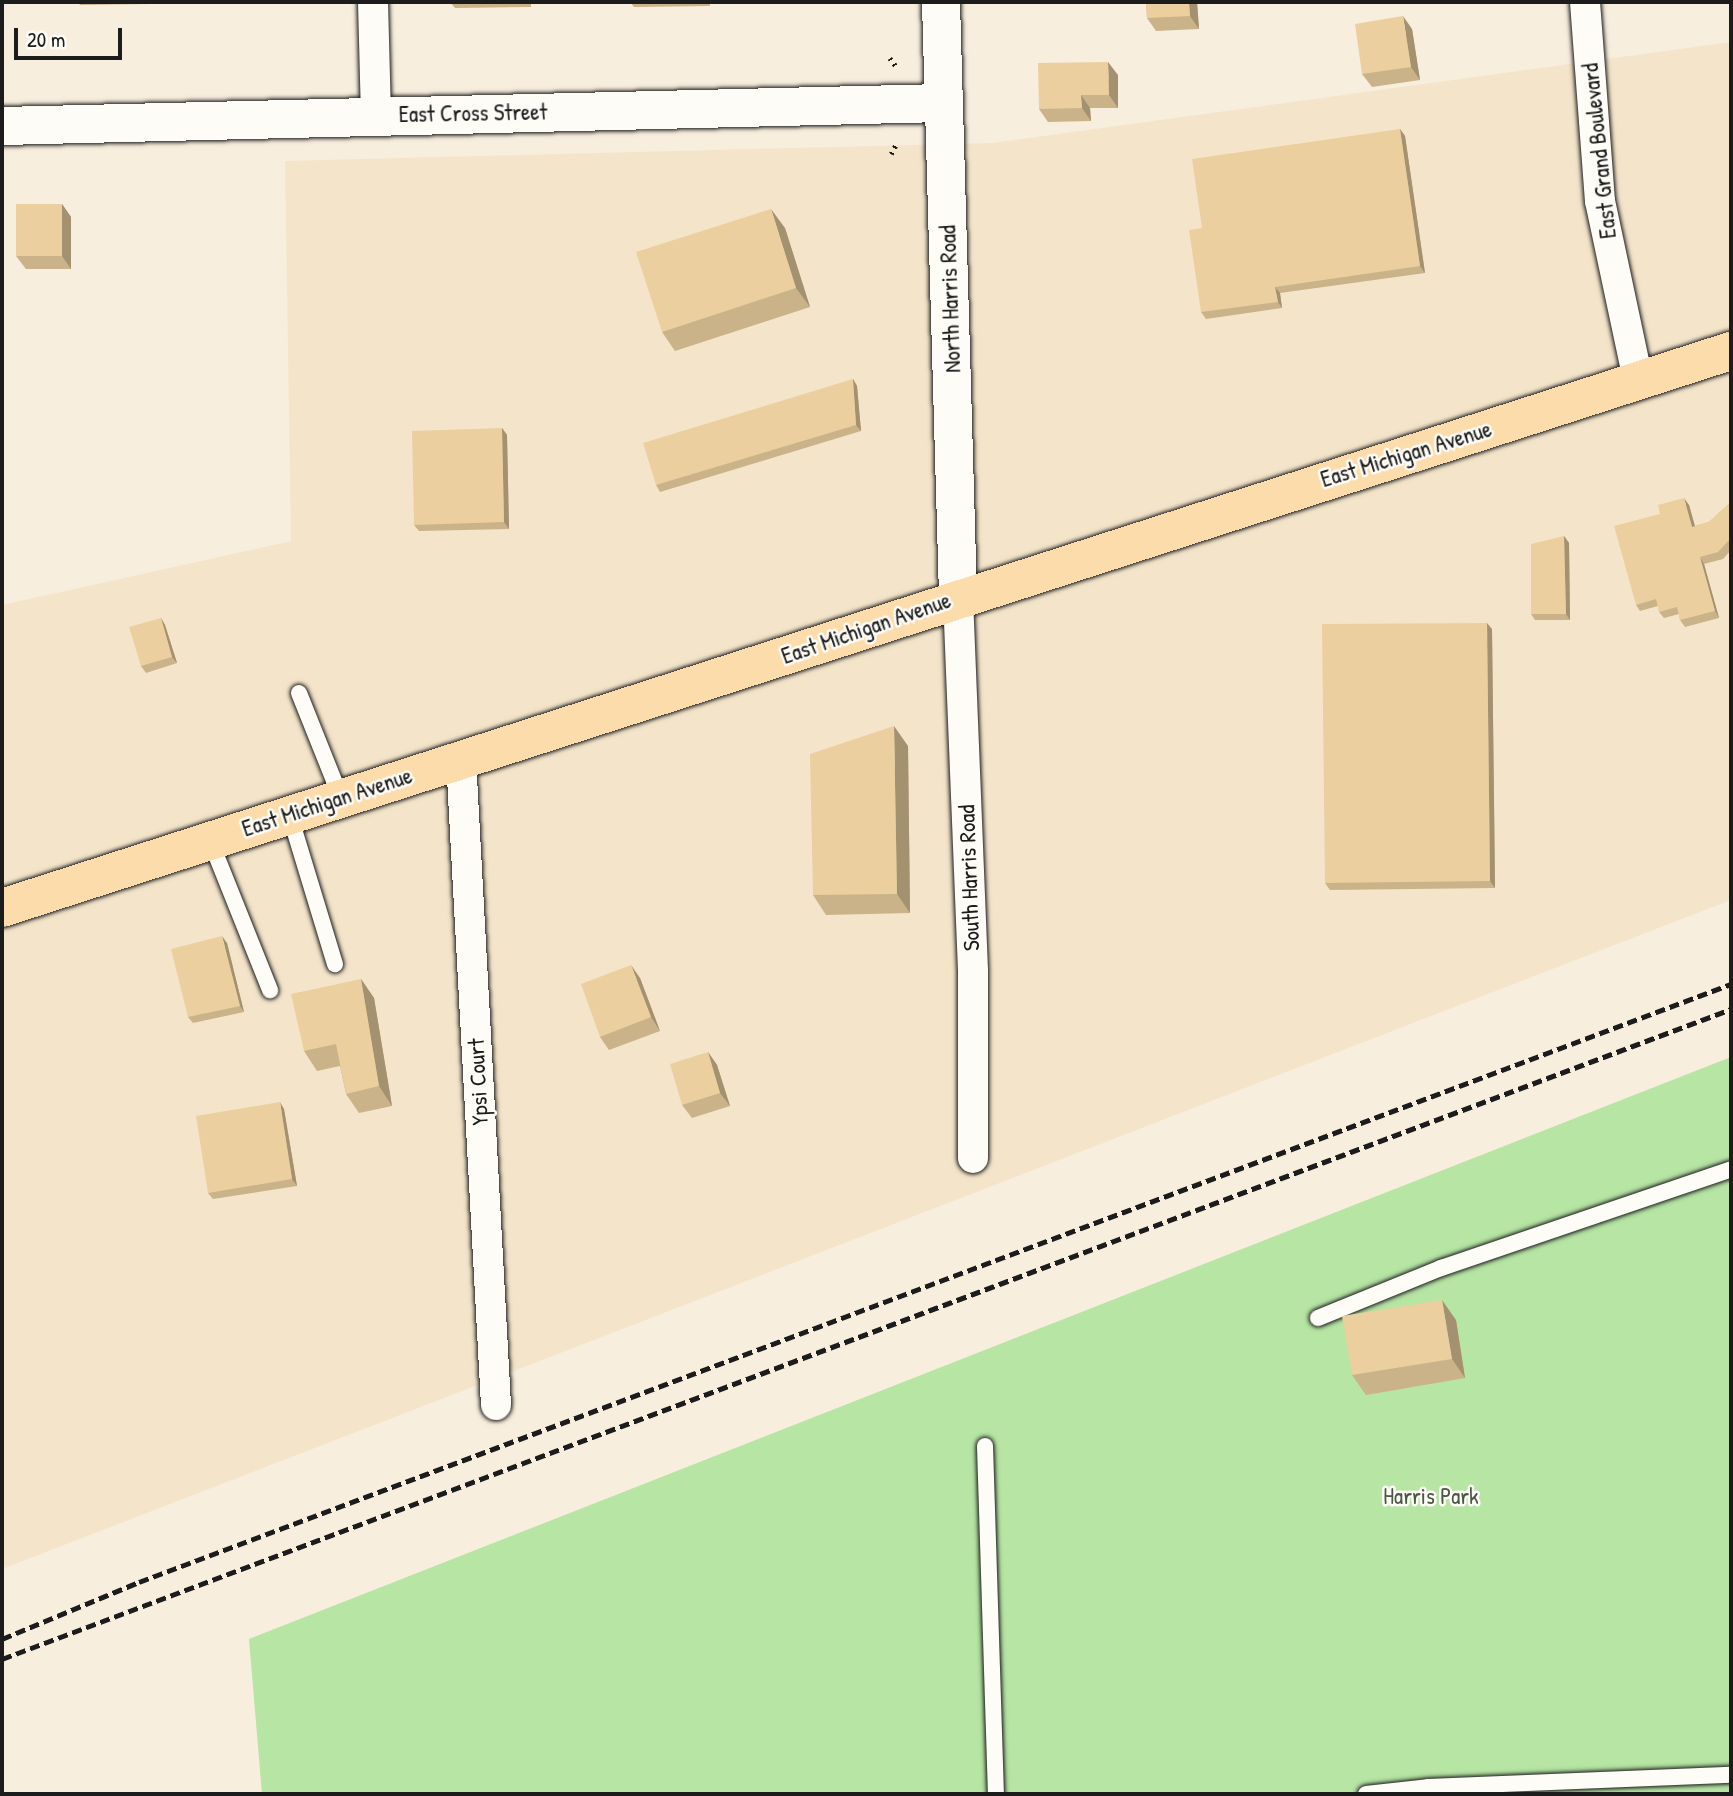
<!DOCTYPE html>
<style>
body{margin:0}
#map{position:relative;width:1733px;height:1796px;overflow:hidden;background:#f8eedd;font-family:"Patrick Hand",sans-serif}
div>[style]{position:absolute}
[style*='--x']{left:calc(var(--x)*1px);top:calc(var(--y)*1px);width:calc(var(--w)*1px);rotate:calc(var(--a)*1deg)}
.built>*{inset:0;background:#f4e5ca}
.green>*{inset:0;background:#b6e5a4}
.path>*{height:4.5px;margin-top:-2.25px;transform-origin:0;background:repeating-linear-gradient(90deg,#1c1c1c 0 2px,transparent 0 7px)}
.roads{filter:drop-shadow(0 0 2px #1c1c1c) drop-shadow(0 0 2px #1c1c1c)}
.lane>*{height:16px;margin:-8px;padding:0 8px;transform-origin:8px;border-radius:8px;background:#fdfcf7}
.street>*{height:30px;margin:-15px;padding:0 15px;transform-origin:15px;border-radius:15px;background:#fdfcf7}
.secondary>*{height:38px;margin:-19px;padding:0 19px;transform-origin:19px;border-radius:19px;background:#fdfcf7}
.primary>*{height:38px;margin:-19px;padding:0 19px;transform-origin:19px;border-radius:19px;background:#fddcac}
.rail>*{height:5px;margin-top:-2.5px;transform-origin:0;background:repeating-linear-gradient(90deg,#1c1c1c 0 10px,transparent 0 15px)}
.wall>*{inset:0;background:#cab289}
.shaded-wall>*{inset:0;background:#a4916f}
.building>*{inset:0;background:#ebcf9f}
span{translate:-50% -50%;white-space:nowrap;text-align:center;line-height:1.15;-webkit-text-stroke:5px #fdfcf7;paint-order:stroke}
.street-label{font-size:23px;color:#1c1c1c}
.park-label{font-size:23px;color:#4a5845}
.frame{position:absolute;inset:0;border:4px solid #1c1c1c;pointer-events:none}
.scale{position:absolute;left:14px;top:28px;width:108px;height:32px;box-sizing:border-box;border:4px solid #1c1c1c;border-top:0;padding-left:9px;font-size:21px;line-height:24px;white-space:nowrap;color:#1c1c1c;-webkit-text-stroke:5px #fdfcf7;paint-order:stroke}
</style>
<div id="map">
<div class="built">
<div style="clip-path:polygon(1731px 42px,1731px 900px,2px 1569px,2px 605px,291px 541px,285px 161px,992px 143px)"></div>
</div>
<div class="green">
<div style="clip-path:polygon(1731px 1057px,1731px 1794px,262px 1794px,249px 1639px)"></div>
</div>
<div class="path">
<div style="--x:890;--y:58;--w:10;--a:53"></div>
<div style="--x:891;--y:154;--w:11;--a:-63"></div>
</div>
<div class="roads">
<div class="lane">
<div style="--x:299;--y:693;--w:113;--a:68.2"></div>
<div style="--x:290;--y:816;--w:155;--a:73.1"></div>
<div style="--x:210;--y:840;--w:162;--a:68.2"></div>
<div style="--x:1318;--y:1318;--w:133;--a:-22.1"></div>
<div style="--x:1441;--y:1268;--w:306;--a:-18.8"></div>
<div style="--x:985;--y:1446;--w:348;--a:88.2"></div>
<div style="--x:1366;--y:1794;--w:62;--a:-6.4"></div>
<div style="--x:1428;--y:1787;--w:303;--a:-2.3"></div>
</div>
<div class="street">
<div style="--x:373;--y:2;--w:113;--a:88.5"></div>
<div style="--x:1585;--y:2;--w:200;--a:85.7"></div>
<div style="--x:1600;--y:201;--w:183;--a:78"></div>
<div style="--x:958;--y:597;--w:374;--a:87.7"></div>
<div style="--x:973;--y:971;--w:187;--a:90"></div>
<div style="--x:461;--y:759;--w:647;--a:86.9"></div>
</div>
<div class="secondary">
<div style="--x:941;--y:2;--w:595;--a:88.36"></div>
<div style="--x:2;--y:126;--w:942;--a:-1.4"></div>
</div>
<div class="primary">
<div style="--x:2;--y:908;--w:1817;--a:-17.86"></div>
</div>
</div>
<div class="rail">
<div style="--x:2;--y:1639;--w:148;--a:-22.6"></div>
<div style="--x:139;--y:1582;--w:1701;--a:-20.59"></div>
<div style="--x:2;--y:1659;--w:1847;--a:-20.6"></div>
</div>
<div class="wall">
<div style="clip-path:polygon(78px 2px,151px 2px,151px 4px,80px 5px)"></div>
<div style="clip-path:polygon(450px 2px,531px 2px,531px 7px,455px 8px)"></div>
<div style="clip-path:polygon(630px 2px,710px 2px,710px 6px,634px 7px)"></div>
<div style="clip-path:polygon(1146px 2px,1197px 2px,1199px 29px,1156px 31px,1147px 18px)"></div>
<div style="clip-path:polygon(1412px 29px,1420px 80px,1372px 87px,1362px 74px)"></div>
<div style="clip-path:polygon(1118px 75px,1118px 108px,1090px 108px,1091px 121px,1048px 122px,1039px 109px)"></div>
<div style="clip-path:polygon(1400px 129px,1405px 136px,1425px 273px,1280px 293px,1282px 308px,1206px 319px,1201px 312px,1202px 228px)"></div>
<div style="clip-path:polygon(62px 204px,71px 217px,71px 269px,26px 269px,16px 256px)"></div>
<div style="clip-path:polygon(785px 228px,810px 307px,675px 351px,662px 332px)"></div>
<div style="clip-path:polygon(853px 379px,857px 386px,861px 431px,660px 492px,656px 485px)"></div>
<div style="clip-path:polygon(502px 428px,507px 435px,509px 529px,419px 531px,414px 525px)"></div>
<div style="clip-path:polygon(1731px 502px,1731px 550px,1723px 559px,1704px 564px,1719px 618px,1685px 627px,1680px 620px,1679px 614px,1664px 618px,1659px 612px,1658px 606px,1640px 611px,1636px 605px,1660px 514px,1689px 505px,1695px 526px,1709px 522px)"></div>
<div style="clip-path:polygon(1564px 536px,1569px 543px,1570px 620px,1535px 620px,1531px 614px)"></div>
<div style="clip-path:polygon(161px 618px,165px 625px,177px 663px,146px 673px,141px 666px)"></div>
<div style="clip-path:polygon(1492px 629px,1495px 888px,1330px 890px,1325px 883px)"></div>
<div style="clip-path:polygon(908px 746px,910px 913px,826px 915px,813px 895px)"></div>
<div style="clip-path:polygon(227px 943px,244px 1012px,193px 1023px,188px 1017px)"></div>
<div style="clip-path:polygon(640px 978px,660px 1031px,609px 1050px,600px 1037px)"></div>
<div style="clip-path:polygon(361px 979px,374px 998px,392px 1106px,359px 1113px,346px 1094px,340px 1066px,317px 1071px,304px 1051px)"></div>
<div style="clip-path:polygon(708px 1052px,717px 1065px,730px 1106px,692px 1118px,682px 1105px)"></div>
<div style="clip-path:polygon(284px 1109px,297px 1186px,213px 1199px,208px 1193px)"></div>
<div style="clip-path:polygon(1456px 1320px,1465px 1378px,1366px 1395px,1352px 1375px)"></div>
</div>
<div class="shaded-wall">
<div style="clip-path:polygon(1189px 2px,1197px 2px,1199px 29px,1190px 16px)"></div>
<div style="clip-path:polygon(1403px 16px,1412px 29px,1420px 80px,1411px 67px)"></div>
<div style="clip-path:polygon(1108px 62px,1118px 75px,1118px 108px,1109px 95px)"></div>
<div style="clip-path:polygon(1081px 95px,1090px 108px,1091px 121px,1082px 108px)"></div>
<div style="clip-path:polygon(1400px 129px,1405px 136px,1425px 273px,1420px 266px)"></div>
<div style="clip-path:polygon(62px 204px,71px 217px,71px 269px,62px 256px)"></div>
<div style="clip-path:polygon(771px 209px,785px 228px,810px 307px,796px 288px)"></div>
<div style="clip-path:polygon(1275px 287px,1280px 293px,1282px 308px,1278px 302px)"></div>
<div style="clip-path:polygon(853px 379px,857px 386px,861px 431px,856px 425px)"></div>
<div style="clip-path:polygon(502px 428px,507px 435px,509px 529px,504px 522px)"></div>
<div style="clip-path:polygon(1684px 498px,1689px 505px,1697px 534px,1692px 527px)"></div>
<div style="clip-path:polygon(1564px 536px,1569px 543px,1570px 620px,1566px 614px)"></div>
<div style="clip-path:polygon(1700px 557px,1704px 564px,1719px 618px,1715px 611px)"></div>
<div style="clip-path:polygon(161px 618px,165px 625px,177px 663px,172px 657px)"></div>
<div style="clip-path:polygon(1487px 623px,1492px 629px,1495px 888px,1490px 881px)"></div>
<div style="clip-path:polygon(894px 726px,908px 746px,910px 913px,897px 894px)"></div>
<div style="clip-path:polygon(222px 936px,227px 943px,244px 1012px,240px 1006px)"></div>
<div style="clip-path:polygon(631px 965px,640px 978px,660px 1031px,651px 1017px)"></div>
<div style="clip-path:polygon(361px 979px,374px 998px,392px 1106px,379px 1086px)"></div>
<div style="clip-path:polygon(708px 1052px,717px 1065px,730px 1106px,720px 1093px)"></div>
<div style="clip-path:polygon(280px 1102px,284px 1109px,297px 1186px,292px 1179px)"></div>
<div style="clip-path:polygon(1442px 1300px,1456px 1320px,1465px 1378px,1452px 1359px)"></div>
</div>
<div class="building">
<div style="clip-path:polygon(1146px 2px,1189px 2px,1190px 16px,1147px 18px)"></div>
<div style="clip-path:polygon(1403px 16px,1411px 67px,1362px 74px,1355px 24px)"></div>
<div style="clip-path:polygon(1108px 62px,1109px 95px,1081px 95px,1082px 108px,1039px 109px,1038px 63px)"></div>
<div style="clip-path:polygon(1400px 129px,1420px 266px,1275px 287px,1278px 302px,1201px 312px,1189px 230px,1202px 228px,1192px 159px)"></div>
<div style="clip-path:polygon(16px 204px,62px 204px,62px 256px,16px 256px)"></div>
<div style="clip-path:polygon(771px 209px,796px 288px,662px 332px,636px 252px)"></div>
<div style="clip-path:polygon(853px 379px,856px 425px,656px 485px,643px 443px)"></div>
<div style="clip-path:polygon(502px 428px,504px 522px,414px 525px,412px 431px)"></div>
<div style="clip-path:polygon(1684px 498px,1692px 527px,1709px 522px,1731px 502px,1731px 538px,1718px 552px,1700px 557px,1715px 611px,1680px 620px,1677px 607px,1659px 612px,1656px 599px,1636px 605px,1614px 526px,1660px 514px,1658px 505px)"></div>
<div style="clip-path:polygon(1564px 536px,1566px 614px,1531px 614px,1531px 544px)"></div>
<div style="clip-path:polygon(161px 618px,172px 657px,141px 666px,129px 627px)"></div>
<div style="clip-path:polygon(1487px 623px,1490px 881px,1325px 883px,1322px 624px)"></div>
<div style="clip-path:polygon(894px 726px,897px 894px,813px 895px,810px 754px)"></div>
<div style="clip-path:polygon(222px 936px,240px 1006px,188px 1017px,171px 949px)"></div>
<div style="clip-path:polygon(631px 965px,651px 1017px,600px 1037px,581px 984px)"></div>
<div style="clip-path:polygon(361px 979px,379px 1086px,346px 1094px,336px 1044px,304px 1051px,291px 994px)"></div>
<div style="clip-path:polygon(708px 1052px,720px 1093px,682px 1105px,670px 1064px)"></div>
<div style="clip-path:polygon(280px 1102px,292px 1179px,208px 1193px,196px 1116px)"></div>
<div style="clip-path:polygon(1442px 1300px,1452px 1359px,1352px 1375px,1342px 1316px)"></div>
</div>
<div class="street-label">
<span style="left:473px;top:113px;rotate:-1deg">East Cross Street</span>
<span style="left:1599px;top:151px;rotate:-96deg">East Grand Boulevard</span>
<span style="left:950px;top:299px;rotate:-92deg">North Harris Road</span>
<span style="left:1406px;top:454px;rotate:-17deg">East Michigan Avenue</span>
<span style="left:866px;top:628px;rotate:-19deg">East Michigan Avenue</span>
<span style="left:327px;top:802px;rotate:-18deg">East Michigan Avenue</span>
<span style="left:969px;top:878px;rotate:-92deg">South Harris Road</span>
<span style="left:478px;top:1082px;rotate:-93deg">Ypsi Court</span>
</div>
<div class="park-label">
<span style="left:1431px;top:1496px">Harris Park</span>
</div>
<div class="frame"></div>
<div class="scale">20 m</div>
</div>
